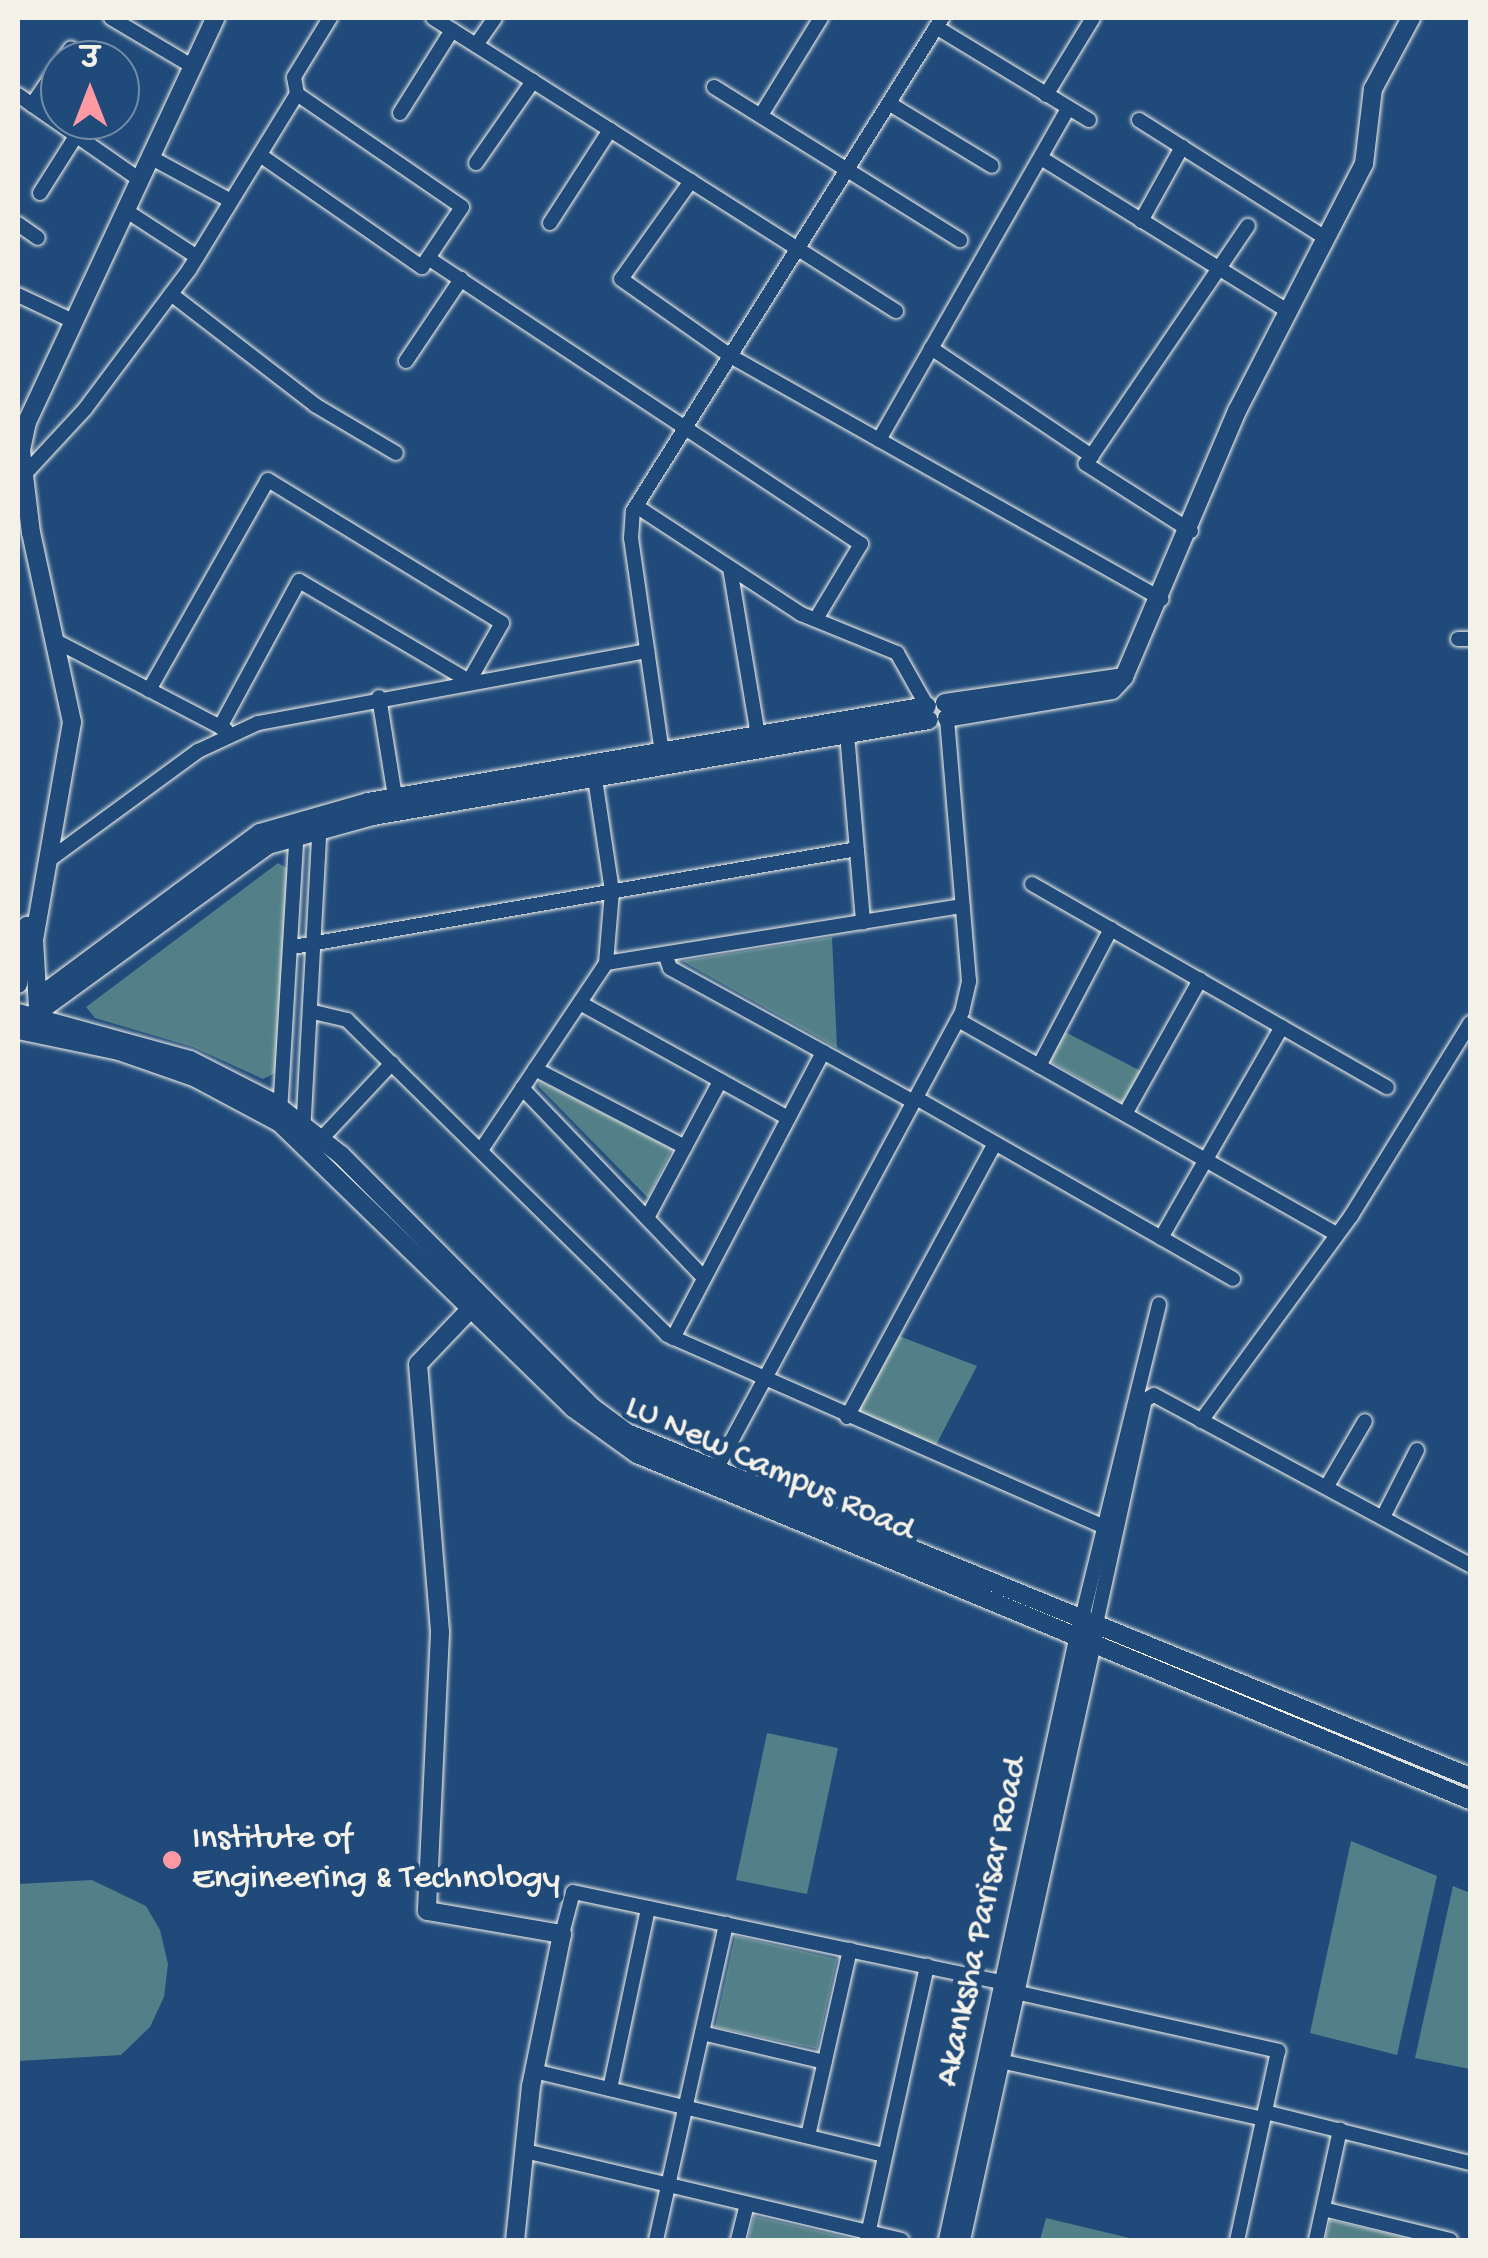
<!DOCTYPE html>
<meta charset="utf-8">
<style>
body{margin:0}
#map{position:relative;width:1488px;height:2258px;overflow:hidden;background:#1f4a7a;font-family:"Gochi Hand","Playpen Sans Deva",sans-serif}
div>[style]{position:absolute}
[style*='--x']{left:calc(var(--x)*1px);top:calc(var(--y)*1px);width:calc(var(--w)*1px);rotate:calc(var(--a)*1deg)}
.green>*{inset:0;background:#537f88}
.roads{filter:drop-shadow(0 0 2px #f4f1e8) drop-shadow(0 0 2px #f4f1e8)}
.street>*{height:14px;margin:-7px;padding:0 7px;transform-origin:7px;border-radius:7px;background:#1f4a7a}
.secondary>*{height:18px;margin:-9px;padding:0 9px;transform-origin:9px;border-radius:9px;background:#1f4a7a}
.dots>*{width:28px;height:28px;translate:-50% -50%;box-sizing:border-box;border:5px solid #1f4a7a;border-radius:50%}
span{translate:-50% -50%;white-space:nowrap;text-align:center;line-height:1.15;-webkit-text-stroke:10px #1f4a7a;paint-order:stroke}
.street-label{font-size:35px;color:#f4f1e8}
.poi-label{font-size:35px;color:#f4f1e8}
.left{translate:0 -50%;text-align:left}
.frame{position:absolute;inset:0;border:20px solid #f4f1e8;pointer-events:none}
.north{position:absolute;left:40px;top:40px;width:100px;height:100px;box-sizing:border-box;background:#1f4a7a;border:2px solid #748da6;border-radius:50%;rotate:0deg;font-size:28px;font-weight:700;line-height:40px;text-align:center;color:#f4f1e8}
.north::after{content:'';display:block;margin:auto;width:35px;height:45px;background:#ff9aa2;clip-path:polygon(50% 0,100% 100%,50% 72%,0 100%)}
</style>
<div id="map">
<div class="green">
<div style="clip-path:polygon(278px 863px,292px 871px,279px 1071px,263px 1079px,193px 1047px,95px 1018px,86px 1007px)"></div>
<div style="clip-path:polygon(832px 937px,837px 1048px,682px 961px)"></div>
<div style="clip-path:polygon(1065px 1032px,1141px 1071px,1122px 1103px,1050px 1061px)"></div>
<div style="clip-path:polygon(540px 1081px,672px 1149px,648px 1198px,538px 1086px)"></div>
<div style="clip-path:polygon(899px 1336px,977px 1366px,935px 1447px,856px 1415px)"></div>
<div style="clip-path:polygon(767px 1733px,838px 1748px,807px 1894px,736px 1880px)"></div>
<div style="clip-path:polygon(1351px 1841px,1437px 1876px,1397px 2055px,1310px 2033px)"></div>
<div style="clip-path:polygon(92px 1880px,146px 1906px,160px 1930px,168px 1964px,164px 1997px,150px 2027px,121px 2055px,18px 2061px,18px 1884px)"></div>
<div style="clip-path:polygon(1453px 1886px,1470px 1893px,1470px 2069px,1415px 2058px)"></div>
<div style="clip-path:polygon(735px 1936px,837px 1959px,817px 2049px,715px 2027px)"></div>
<div style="clip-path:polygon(754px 2216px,857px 2240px,748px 2240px)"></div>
<div style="clip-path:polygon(1046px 2218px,1138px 2240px,1040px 2240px)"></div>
<div style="clip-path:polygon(1330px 2220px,1410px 2239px,1409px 2240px,1325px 2240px)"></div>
</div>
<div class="roads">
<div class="street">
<div style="--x:111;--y:18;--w:94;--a:30.7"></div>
<div style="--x:433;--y:18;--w:548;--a:32.33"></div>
<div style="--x:936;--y:27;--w:179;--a:31.3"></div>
<div style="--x:476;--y:45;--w:33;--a:-55"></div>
<div style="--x:63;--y:60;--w:14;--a:-56"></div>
<div style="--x:714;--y:87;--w:290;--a:31.9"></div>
<div style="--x:18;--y:95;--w:147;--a:34.8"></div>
<div style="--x:1046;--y:95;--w:90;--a:-58.6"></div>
<div style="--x:890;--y:104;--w:119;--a:31.3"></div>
<div style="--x:32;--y:105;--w:50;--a:-55.7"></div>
<div style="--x:400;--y:113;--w:98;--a:-57.9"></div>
<div style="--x:761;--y:115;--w:114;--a:-58.3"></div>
<div style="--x:1139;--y:120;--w:222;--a:32.3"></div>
<div style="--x:260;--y:155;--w:197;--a:34.7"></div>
<div style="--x:422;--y:267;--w:72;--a:-56.3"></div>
<div style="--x:462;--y:207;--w:200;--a:-145.6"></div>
<div style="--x:150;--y:157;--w:92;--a:28.5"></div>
<div style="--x:1041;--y:158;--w:291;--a:31.8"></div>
<div style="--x:476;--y:163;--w:100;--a:-55.2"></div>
<div style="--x:691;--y:181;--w:120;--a:125.5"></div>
<div style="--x:621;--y:279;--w:136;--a:35.1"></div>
<div style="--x:732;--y:357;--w:493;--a:29.4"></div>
<div style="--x:40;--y:193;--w:67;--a:-57.7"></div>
<div style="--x:125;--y:210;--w:86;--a:33.1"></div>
<div style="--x:1141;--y:221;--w:85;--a:-61"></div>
<div style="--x:550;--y:223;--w:111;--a:-57.2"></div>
<div style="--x:18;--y:224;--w:24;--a:35"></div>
<div style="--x:428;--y:258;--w:519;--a:33.45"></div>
<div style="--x:861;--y:544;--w:87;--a:121"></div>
<div style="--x:171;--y:294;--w:182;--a:37.6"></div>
<div style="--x:315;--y:405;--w:94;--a:30.7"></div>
<div style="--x:18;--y:295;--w:61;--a:25.3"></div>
<div style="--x:931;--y:348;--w:194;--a:33.9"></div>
<div style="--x:406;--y:361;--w:99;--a:-56.1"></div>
<div style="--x:879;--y:440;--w:382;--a:-60.3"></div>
<div style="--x:23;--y:476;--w:91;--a:-47.2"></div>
<div style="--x:85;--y:409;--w:174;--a:-53.2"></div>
<div style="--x:189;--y:270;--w:206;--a:-58.5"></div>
<div style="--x:297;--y:94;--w:17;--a:-100"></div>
<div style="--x:294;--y:77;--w:69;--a:-58.6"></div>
<div style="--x:636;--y:506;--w:197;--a:33.2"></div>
<div style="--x:801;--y:614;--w:104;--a:22.1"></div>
<div style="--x:897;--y:653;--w:61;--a:60.5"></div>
<div style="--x:1191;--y:531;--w:125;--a:-147.5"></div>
<div style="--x:1086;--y:464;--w:288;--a:-55.8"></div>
<div style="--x:730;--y:568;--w:169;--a:80.5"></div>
<div style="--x:1458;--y:639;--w:12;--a:0"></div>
<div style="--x:54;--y:640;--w:194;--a:27.6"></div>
<div style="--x:149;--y:690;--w:241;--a:-60.5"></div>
<div style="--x:268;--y:480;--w:274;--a:31.4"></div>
<div style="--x:502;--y:623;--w:67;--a:119.6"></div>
<div style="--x:469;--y:681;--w:197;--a:-149.5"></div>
<div style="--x:299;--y:581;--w:166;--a:118.4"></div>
<div style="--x:379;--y:697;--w:101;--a:80.9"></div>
<div style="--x:847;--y:734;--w:189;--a:85.1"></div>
<div style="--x:663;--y:760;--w:224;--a:-98.2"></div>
<div style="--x:631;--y:538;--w:27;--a:-86"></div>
<div style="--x:633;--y:511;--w:582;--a:-57.92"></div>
<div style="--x:49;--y:860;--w:185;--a:-36.2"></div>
<div style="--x:198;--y:751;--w:66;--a:-25"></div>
<div style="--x:258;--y:723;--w:396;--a:-10.5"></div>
<div style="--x:1032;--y:884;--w:409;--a:29.8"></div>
<div style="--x:293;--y:947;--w:572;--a:-9.86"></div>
<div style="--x:665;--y:954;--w:15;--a:70"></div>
<div style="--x:670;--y:968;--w:278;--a:28.8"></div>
<div style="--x:606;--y:963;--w:361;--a:-9.1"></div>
<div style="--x:580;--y:1003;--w:238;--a:28.9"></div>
<div style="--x:313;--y:1012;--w:35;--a:13"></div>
<div style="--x:347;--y:1020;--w:449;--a:44.5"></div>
<div style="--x:667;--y:1335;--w:476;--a:23.7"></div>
<div style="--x:958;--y:1020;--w:435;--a:29.5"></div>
<div style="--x:1039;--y:1066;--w:155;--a:-62.3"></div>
<div style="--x:535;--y:1069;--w:169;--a:27.5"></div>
<div style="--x:522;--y:1088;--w:263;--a:46.2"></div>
<div style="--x:916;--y:1098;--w:365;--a:29.7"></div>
<div style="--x:280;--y:1113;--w:284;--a:-86.6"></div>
<div style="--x:1125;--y:1114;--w:154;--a:-60.8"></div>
<div style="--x:303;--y:1134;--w:313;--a:-86.9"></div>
<div style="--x:321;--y:1139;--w:104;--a:-46.9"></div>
<div style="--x:481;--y:1150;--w:225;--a:-56.2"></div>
<div style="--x:606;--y:963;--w:72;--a:-85.2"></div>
<div style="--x:612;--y:891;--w:114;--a:-98.6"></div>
<div style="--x:647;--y:1218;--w:155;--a:-61.9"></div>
<div style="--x:1161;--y:1238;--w:243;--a:-60.2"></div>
<div style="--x:673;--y:1338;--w:323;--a:-62.3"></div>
<div style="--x:847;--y:1417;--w:311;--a:-61.6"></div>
<div style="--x:1201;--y:1421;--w:254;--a:-53.8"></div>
<div style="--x:1351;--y:1216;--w:227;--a:-58.3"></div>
<div style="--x:713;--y:1475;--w:526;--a:-61.73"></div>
<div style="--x:962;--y:1012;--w:32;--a:-77"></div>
<div style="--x:969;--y:981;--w:264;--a:-94.8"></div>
<div style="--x:1327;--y:1486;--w:75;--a:-59.7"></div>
<div style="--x:1383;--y:1517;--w:75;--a:-63.1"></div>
<div style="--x:1082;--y:1618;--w:323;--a:-76.2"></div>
<div style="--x:1096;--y:1624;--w:229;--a:-77.7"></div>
<div style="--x:1145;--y:1400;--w:10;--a:-29"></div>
<div style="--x:1154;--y:1395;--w:359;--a:28.3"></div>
<div style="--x:562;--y:1934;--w:43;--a:-75.3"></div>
<div style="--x:573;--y:1892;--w:441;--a:11.9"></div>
<div style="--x:1004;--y:1983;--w:14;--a:39"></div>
<div style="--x:1015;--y:1992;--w:270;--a:12.6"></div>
<div style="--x:1278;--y:2051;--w:193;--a:102.2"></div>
<div style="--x:702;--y:2033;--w:126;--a:13.3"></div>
<div style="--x:1000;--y:2061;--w:269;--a:12.4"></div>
<div style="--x:534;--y:2071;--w:361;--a:13.5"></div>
<div style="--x:610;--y:2089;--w:185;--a:-78.1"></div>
<div style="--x:1265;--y:2112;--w:211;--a:14"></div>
<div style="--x:808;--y:2136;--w:191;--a:-77.3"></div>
<div style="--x:525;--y:2151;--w:387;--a:13.3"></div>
<div style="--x:1323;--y:2209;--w:131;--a:13.7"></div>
<div style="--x:867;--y:2239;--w:280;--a:-77.6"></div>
<div style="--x:656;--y:2240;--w:324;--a:-77.5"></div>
<div style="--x:738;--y:2240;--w:37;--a:-76"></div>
<div style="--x:1316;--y:2240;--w:113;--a:-77.7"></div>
</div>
<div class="secondary">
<div style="--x:945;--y:703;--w:181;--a:-8.3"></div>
<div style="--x:947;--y:718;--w:167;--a:-9.6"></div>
<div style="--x:1112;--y:690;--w:18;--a:-47"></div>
<div style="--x:1124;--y:677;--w:289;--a:-67"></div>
<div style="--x:1237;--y:411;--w:278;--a:-62.8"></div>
<div style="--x:1364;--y:164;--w:76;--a:-83.2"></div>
<div style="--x:1373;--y:89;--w:81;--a:-61.8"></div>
<div style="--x:18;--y:984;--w:59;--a:-81.2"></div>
<div style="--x:39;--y:997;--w:275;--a:-36.6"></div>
<div style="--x:260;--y:833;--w:112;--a:-16"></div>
<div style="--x:368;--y:802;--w:567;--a:-9.74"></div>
<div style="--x:41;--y:1010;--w:281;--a:-36"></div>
<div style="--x:268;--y:845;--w:109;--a:-15.4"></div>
<div style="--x:373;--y:816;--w:564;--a:-9.8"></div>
<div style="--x:18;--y:1013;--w:178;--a:15.3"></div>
<div style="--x:190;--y:1060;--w:94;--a:27.1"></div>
<div style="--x:274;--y:1103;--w:85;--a:37.8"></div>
<div style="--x:341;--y:1155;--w:356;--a:45.1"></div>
<div style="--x:592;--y:1407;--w:44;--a:36.6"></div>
<div style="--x:627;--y:1433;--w:910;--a:22.2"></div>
<div style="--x:39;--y:1026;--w:86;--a:-93.3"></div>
<div style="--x:34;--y:940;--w:221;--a:-80.1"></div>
<div style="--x:72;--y:722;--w:193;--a:-102.2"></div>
<div style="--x:31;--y:533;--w:84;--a:-96.9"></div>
<div style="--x:21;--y:450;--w:29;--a:-78"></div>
<div style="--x:27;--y:422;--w:446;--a:-65"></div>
<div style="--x:18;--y:1030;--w:103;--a:11.7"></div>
<div style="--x:119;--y:1051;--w:82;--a:19.3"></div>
<div style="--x:196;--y:1078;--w:95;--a:28.2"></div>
<div style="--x:280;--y:1123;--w:409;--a:44.2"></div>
<div style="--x:573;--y:1408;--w:79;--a:35.7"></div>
<div style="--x:637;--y:1454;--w:902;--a:22.56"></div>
<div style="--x:479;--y:1300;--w:88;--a:133.6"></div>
<div style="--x:418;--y:1364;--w:270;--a:85.3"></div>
<div style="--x:440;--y:1633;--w:278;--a:92.7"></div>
<div style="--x:427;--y:1911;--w:137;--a:9.7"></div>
<div style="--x:562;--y:1934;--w:155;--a:101.5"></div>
<div style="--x:531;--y:2086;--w:155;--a:95.9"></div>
<div style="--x:948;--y:2240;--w:624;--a:-77.79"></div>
<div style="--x:961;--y:2240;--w:620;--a:-77.62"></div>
</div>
</div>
<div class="dots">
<div style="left:172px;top:1860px;background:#ff9aa2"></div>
</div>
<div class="street-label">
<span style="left:769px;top:1470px;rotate:24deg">LU New Campus Road</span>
<span style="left:983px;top:1922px;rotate:-78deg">Akanksha Parisar Road</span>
</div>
<div class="poi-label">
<span class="left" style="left:192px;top:1860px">Institute of<br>Engineering &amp; Technology</span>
</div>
<div class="frame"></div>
<div class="north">उ</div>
</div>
